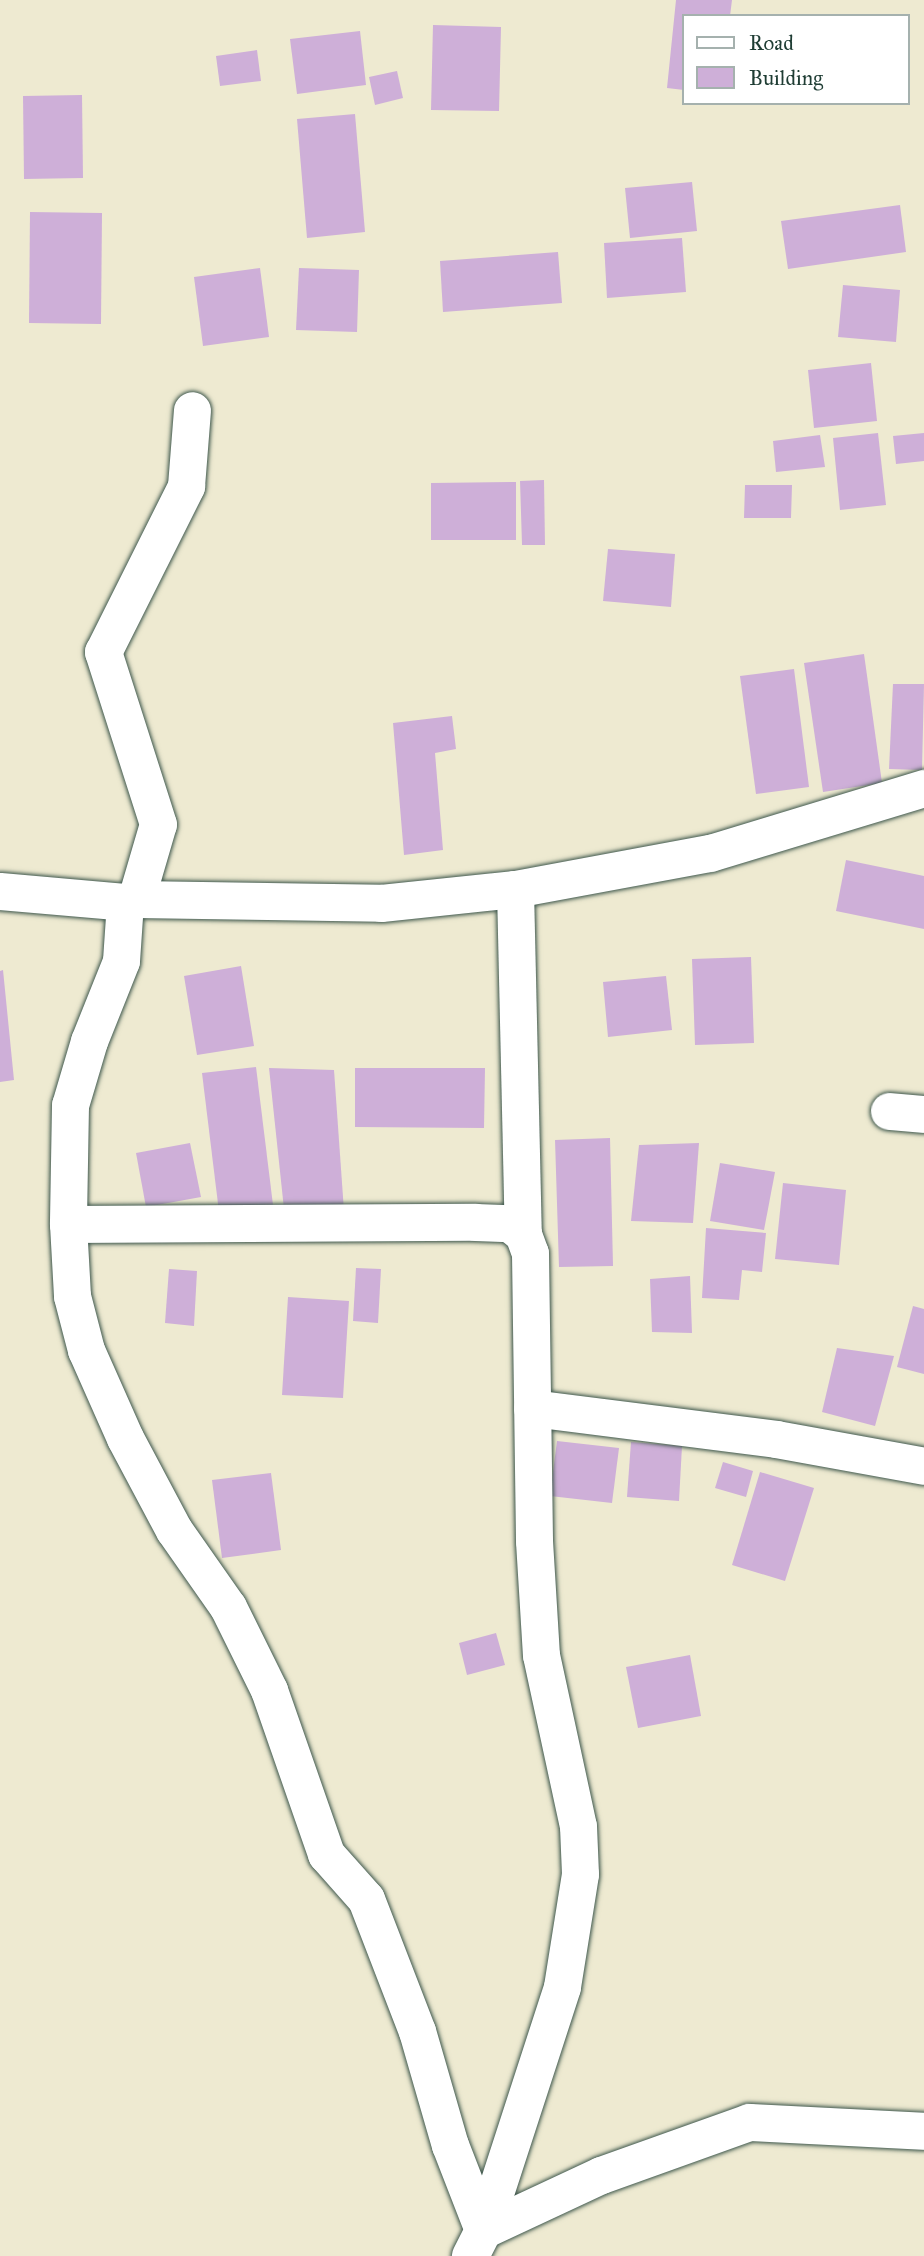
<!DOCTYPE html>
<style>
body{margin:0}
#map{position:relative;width:924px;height:2256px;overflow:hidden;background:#eeead1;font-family:"IM FELL Great Primer",serif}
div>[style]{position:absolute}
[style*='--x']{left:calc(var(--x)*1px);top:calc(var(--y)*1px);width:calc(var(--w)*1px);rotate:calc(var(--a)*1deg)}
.building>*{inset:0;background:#ceafd8}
.roads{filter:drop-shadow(0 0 2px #3e574c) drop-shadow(0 0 2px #3e574c)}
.minor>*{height:37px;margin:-18.5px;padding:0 18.5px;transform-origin:18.5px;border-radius:18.5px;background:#fff}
span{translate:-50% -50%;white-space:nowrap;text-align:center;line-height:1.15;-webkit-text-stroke:6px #fff;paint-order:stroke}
.legend{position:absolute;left:682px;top:14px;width:228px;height:91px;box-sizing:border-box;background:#fff;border:2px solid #a5b1ae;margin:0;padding:9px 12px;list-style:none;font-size:21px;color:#1f3d34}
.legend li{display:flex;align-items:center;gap:14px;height:35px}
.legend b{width:35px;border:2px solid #a5b1ae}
</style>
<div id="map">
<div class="building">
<div style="clip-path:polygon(676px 0,732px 0,730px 16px,684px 16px,684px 90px,667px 88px)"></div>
<div style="clip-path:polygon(433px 25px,501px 27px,499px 111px,431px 110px)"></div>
<div style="clip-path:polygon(360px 31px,366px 85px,297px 94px,290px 39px)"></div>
<div style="clip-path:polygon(257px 50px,261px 81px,220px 86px,216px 56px)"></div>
<div style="clip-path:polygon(397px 71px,403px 98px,375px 105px,369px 77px)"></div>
<div style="clip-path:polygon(82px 95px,83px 178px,24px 179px,23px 96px)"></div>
<div style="clip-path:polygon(355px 114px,365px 232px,307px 238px,297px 119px)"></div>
<div style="clip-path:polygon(692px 182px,697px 231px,630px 238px,625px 188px)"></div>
<div style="clip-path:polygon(900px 205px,906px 252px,788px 269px,781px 221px)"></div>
<div style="clip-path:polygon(30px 212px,102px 213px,101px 324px,29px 323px)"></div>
<div style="clip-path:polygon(682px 238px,686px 292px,607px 298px,604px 243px)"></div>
<div style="clip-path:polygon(558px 252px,562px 303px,443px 312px,440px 261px)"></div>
<div style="clip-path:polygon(260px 268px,269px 337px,203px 346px,194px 277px)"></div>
<div style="clip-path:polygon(299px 268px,359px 270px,357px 332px,296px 330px)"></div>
<div style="clip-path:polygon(843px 285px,900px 290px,896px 342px,838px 337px)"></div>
<div style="clip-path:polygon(871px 363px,877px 421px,814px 428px,808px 370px)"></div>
<div style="clip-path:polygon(878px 433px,886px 505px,840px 510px,833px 438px)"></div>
<div style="clip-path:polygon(924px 433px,924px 461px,896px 464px,893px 436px)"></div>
<div style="clip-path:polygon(820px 435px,825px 467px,776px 472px,773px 441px)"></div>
<div style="clip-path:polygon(544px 480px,545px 545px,522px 545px,520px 481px)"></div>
<div style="clip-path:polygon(516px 482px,516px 540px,431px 540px,431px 483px)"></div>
<div style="clip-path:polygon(745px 485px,792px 485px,791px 518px,744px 518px)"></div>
<div style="clip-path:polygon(608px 549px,675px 554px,671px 607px,603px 601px)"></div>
<div style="clip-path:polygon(864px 654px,882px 783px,823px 792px,804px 663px)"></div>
<div style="clip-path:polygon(794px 669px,809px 787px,756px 794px,740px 676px)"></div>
<div style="clip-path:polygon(893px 684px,924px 684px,922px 770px,889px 769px)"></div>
<div style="clip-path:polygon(452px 716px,456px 749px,435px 753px,443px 850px,404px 855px,393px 723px)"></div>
<div style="clip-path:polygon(846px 860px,924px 876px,924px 929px,836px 911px)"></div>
<div style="clip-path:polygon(751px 957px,754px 1043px,695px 1045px,692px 959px)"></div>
<div style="clip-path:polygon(241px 966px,254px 1046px,197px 1055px,184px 976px)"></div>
<div style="clip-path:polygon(3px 970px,14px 1080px,0 1082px,0 971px)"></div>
<div style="clip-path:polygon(666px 976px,672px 1030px,608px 1037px,603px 982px)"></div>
<div style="clip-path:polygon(256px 1067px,273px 1205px,219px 1212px,202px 1073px)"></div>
<div style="clip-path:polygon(269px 1068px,334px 1070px,344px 1211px,284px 1209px)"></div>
<div style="clip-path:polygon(355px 1068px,485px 1068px,484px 1128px,355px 1127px)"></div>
<div style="clip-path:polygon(610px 1138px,613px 1266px,559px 1267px,555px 1140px)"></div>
<div style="clip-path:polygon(190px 1143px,201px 1197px,146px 1207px,136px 1153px)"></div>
<div style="clip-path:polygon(699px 1143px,693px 1223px,631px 1221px,639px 1145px)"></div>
<div style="clip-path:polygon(720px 1163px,775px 1172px,764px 1230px,710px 1221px)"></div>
<div style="clip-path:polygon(783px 1183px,846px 1190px,839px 1265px,775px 1259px)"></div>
<div style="clip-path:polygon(706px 1228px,766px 1233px,762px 1272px,742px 1270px,739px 1300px,702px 1298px)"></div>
<div style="clip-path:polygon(356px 1268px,381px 1269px,378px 1323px,353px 1321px)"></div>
<div style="clip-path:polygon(169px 1269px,197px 1271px,194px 1326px,165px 1323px)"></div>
<div style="clip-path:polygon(690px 1276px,692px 1333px,652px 1332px,650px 1279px)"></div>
<div style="clip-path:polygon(288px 1297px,349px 1301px,343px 1398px,282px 1395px)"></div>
<div style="clip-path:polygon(913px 1306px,924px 1309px,924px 1374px,897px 1367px)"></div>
<div style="clip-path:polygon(837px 1348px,894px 1356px,875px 1426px,822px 1412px)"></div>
<div style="clip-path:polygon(557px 1441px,619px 1448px,612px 1503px,550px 1496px)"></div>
<div style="clip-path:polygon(631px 1442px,682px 1446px,679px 1501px,627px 1497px)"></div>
<div style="clip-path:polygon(723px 1462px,753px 1471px,746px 1497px,715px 1488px)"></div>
<div style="clip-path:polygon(760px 1472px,814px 1488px,785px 1581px,732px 1565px)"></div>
<div style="clip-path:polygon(271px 1473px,281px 1550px,222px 1558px,212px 1480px)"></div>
<div style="clip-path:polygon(496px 1633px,505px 1665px,467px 1675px,459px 1643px)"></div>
<div style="clip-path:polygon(690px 1655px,701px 1716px,638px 1728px,626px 1667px)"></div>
</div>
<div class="roads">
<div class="minor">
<div style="--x:515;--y:889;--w:345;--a:88.7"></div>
<div style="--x:0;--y:891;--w:125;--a:5"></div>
<div style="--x:125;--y:902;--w:11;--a:-15"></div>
<div style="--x:136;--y:899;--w:245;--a:0.9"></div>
<div style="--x:381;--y:903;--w:135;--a:-6"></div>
<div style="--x:515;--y:889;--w:198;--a:-10.5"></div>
<div style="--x:710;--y:853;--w:224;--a:-16.9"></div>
<div style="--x:136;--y:899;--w:78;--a:-73.7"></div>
<div style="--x:158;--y:824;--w:181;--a:-107.7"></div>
<div style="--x:103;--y:652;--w:186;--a:-63.4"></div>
<div style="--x:186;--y:486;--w:76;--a:-85.5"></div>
<div style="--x:125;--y:902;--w:59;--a:93.9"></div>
<div style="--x:121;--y:961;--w:86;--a:111.8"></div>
<div style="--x:89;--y:1041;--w:67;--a:106.5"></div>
<div style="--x:70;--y:1105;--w:119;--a:91"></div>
<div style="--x:68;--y:1224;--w:72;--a:86.8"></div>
<div style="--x:72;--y:1296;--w:56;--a:75.5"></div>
<div style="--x:86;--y:1350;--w:96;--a:66.1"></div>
<div style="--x:125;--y:1438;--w:104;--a:62"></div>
<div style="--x:174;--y:1530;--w:94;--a:55"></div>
<div style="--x:228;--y:1607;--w:93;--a:63.7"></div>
<div style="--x:269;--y:1690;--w:174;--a:70.8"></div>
<div style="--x:326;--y:1854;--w:60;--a:48.4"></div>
<div style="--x:366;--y:1899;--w:142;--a:68.9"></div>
<div style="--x:417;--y:2031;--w:119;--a:73.9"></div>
<div style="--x:450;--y:2145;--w:91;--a:68.8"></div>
<div style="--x:483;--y:2230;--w:130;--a:-25"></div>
<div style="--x:601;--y:2175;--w:157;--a:-19.7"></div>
<div style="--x:749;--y:2122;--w:175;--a:2.9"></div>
<div style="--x:889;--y:1111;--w:35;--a:5"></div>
<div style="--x:68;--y:1224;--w:407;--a:-0.3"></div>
<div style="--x:475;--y:1222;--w:34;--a:2"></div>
<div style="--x:509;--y:1223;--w:18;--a:38"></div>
<div style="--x:523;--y:1234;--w:20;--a:70"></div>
<div style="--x:530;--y:1253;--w:288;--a:89.2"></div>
<div style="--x:534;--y:1541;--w:114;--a:86.5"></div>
<div style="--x:541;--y:1655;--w:175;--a:77.8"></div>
<div style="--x:578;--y:1826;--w:48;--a:87.6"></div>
<div style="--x:580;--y:1874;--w:114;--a:99.1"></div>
<div style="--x:562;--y:1987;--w:256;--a:108"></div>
<div style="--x:483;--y:2230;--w:29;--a:117"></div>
<div style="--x:532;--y:1408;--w:246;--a:7.2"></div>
<div style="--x:776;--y:1439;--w:150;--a:10.3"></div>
</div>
</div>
<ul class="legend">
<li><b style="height:9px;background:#fff"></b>Road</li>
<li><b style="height:19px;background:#ceafd8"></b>Building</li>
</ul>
</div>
